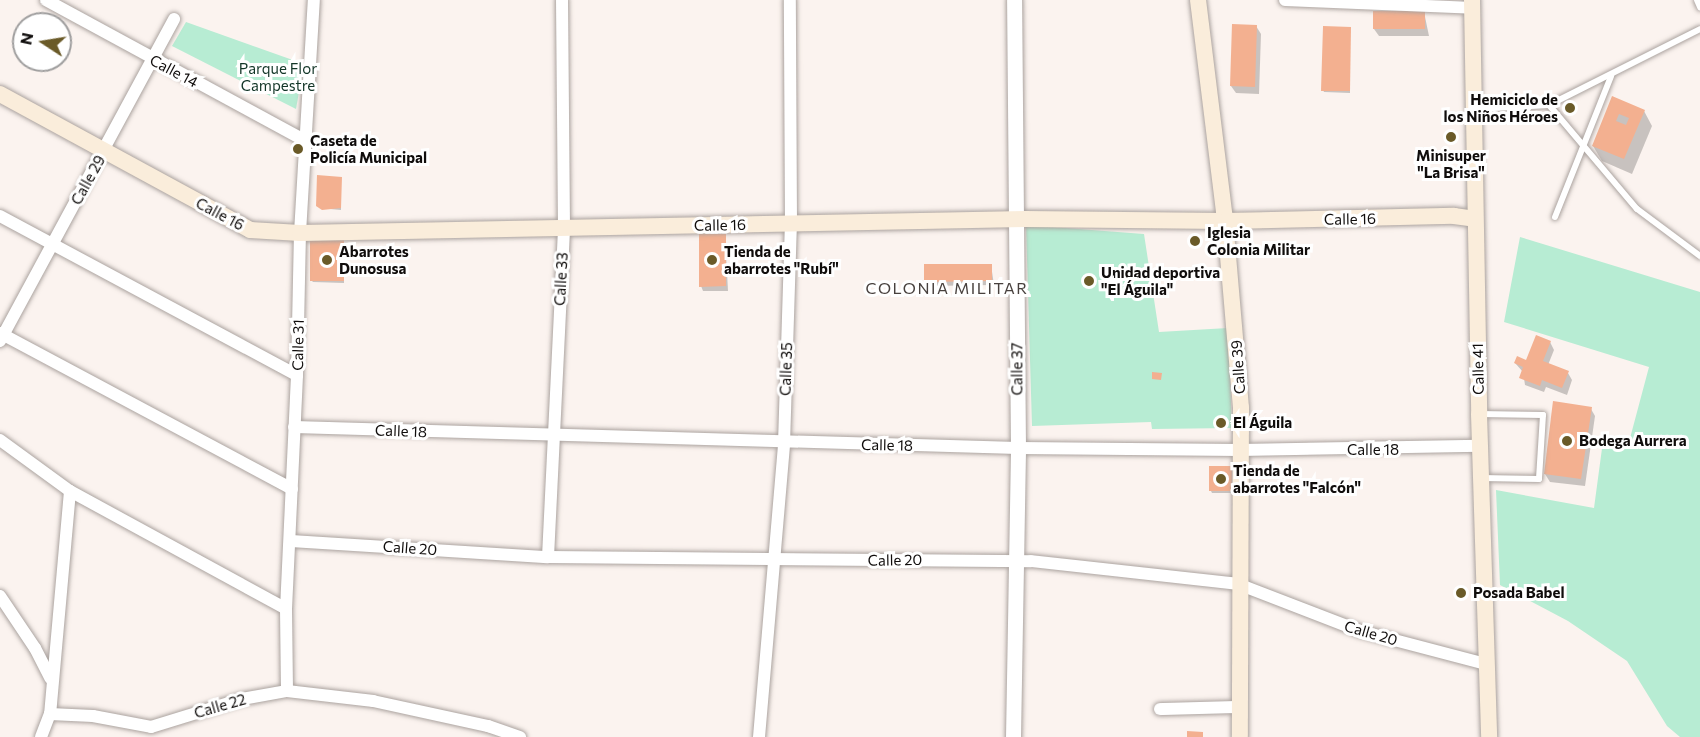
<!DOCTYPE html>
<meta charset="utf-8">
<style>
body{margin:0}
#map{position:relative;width:1700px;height:737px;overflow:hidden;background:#fbf3ef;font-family:Commissioner,sans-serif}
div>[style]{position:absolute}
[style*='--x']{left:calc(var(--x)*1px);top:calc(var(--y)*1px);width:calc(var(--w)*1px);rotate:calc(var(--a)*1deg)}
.green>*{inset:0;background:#b7ecd3}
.shadow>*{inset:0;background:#0003}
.building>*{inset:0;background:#f3b090}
.roads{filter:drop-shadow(0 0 2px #aba39f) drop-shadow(0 0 2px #aba39f)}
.service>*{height:6px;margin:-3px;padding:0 3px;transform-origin:3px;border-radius:3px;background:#fff}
.minor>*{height:12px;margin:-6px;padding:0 6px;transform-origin:6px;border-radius:6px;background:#fff}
.tertiary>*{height:15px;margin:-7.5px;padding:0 7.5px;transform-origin:7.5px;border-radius:7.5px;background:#fff}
.secondary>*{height:16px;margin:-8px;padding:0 8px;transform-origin:8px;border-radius:8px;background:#faeddb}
.dots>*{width:16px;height:16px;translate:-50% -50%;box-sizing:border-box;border:3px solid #fff;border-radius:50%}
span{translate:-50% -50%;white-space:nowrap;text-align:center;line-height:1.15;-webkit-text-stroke:6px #fff;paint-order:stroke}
.park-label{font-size:15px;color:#123527}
.street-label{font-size:15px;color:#100d0c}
.poi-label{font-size:15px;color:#100d0c;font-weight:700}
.right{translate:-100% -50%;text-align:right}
.left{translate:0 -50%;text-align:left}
.neighbourhood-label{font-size:16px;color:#48413e;letter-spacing:1.5px}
.north{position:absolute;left:12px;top:12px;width:60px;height:60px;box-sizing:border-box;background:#fff;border:2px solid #9f9e9e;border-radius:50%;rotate:282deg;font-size:16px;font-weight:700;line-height:24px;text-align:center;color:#100d0c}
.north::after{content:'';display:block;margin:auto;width:21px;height:27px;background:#6a5a28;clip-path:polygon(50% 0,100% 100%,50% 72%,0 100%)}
</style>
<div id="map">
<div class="green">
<div style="clip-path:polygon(186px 22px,304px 64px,296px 109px,172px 46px)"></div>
<div style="clip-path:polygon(1026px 225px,1144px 234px,1159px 332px,1228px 328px,1232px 428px,1152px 429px,1151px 422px,1032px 426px)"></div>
<div style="clip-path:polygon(1520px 237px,1700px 292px,1700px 737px,1680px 737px,1667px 726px,1627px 661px,1568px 621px,1500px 585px,1496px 490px,1594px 508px,1603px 441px,1629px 442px,1649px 367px,1504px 322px)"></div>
</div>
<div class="shadow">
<div style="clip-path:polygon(1424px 12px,1429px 36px,1379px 36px,1374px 29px)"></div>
<div style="clip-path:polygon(1256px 26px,1261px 34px,1259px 94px,1236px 93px,1231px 86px)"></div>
<div style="clip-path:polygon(1350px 28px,1350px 93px,1324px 92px,1323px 90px)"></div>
<div style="clip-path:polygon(1613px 98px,1644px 111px,1652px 126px,1632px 174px,1602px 161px,1593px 146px)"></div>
<div style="clip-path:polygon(341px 178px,341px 210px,319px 208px)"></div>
<div style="clip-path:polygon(725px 235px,728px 291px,703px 291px,701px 286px)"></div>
<div style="clip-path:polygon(344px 241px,344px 283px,313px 282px,312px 281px)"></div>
<div style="clip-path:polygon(991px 265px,994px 285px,929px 286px,926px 281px)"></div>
<div style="clip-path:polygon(1550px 342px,1554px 350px,1548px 365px,1568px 373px,1572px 380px,1567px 395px,1546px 387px,1544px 392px,1525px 385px,1523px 372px,1515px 363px,1527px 362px)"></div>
<div style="clip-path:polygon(1591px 409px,1595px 416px,1585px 486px,1550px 482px,1545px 474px)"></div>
<div style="clip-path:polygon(1231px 468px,1232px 493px,1212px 493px,1211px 491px)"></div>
</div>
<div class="building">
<div style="clip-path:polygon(1373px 11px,1425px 11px,1425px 29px,1373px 29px)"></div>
<div style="clip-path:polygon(1232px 24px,1257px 25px,1255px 87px,1230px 86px)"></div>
<div style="clip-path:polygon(1323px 26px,1351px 27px,1350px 91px,1321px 91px)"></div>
<div style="clip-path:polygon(evenodd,1612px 96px,1645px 110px,1624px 159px,1592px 146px,1612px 96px,1619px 114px,1629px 118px,1626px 125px,1616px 121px,1619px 114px)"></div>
<div style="clip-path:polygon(317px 175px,342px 177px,341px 208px,322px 210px,316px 206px)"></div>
<div style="clip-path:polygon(699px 234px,726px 234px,726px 286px,699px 287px)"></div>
<div style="clip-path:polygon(310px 238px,344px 238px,344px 281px,310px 281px)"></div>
<div style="clip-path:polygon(924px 264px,992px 264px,992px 281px,924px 282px)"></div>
<div style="clip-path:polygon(1536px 335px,1551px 341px,1543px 361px,1569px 371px,1562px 388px,1542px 380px,1540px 386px,1519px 378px,1523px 367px,1514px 363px,1517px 356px,1526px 360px)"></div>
<div style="clip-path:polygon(1152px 372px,1162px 373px,1161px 380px,1152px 379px)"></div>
<div style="clip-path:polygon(1553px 401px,1592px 407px,1581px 479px,1544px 474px)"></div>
<div style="clip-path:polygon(1209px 466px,1232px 466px,1232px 491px,1209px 491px)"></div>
<div style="clip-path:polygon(1187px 731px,1203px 732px,1203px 737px,1187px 737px)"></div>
</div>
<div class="roads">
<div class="service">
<div style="--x:1697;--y:0;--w:8;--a:67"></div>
<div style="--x:1549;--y:105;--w:136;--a:49.8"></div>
<div style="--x:1637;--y:209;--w:79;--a:36.7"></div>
<div style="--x:1475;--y:109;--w:74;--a:-3.1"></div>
<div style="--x:1549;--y:105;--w:169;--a:-26.7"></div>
<div style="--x:1555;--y:217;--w:152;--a:-68.3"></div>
<div style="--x:1479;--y:414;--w:64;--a:0.9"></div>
<div style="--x:1543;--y:415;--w:64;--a:93.6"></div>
<div style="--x:1539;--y:479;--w:58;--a:-179"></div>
</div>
<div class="minor">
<div style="--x:46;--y:0;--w:294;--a:28.5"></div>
<div style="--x:1285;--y:0;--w:188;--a:2.4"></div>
<div style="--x:0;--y:216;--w:337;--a:28.2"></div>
<div style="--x:0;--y:333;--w:331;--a:28.1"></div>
<div style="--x:0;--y:341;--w:366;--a:-61.6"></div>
<div style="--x:294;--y:427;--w:724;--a:1.66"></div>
<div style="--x:1018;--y:448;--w:222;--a:0.5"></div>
<div style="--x:1240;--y:450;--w:240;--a:-1"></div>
<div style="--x:0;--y:440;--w:87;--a:36.1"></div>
<div style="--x:70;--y:491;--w:246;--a:28.6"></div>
<div style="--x:70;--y:491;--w:224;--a:95.1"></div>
<div style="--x:50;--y:714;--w:43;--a:2.7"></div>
<div style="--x:93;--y:716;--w:59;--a:10.7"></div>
<div style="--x:151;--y:727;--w:95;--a:-17.1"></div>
<div style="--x:242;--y:699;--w:46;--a:-10.1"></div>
<div style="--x:287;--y:691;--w:87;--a:6.6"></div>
<div style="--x:373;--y:701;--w:118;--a:12.3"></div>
<div style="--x:488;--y:726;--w:34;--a:19"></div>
<div style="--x:291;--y:541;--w:257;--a:3.6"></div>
<div style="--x:548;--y:557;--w:483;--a:0.5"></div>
<div style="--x:1031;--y:561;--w:208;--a:6.3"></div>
<div style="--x:1238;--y:584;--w:131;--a:21.1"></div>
<div style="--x:1360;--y:631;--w:130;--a:14.7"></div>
<div style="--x:548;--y:557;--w:329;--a:-87.2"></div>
<div style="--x:564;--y:228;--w:228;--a:-90.5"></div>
<div style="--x:0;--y:596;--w:63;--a:56.1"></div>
<div style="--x:35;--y:648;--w:34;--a:63"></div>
<div style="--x:287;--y:691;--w:82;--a:-90.7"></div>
<div style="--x:286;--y:609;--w:234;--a:-87.3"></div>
<div style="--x:297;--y:375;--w:142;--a:-88.8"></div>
<div style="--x:300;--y:233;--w:233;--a:-86.6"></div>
<div style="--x:1160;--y:709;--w:79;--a:-1.5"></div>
<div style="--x:41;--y:737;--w:25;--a:-69"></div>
<div style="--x:759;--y:737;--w:294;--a:-85.1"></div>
<div style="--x:784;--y:444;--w:220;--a:-88.2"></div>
<div style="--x:791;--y:224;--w:224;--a:-90.3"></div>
</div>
<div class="tertiary">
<div style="--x:1013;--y:737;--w:289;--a:-89"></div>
<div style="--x:1018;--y:448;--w:448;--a:-90.5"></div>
</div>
<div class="secondary">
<div style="--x:1198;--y:0;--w:223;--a:83"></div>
<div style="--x:1225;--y:221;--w:188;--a:85.1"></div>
<div style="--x:1241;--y:408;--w:329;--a:90.2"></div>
<div style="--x:1472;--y:0;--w:414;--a:89"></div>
<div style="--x:1479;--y:414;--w:323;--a:88.2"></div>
<div style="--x:0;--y:94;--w:285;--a:28.5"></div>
<div style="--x:250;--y:230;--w:50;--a:3.4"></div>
<div style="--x:300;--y:233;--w:725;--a:-1.11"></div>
<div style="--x:1025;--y:219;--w:200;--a:0.6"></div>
<div style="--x:1225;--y:221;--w:229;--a:-1.3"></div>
<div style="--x:1454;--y:216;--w:21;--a:8"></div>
</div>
</div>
<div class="dots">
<div style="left:1570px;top:108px;background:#6a5a28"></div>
<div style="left:1451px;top:137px;background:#6a5a28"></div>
<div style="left:298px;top:149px;background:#6a5a28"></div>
<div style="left:1195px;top:241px;background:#6a5a28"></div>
<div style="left:327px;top:260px;background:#6a5a28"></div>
<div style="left:712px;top:260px;background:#6a5a28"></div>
<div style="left:1089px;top:281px;background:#6a5a28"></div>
<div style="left:1221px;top:423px;background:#6a5a28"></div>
<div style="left:1567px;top:441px;background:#6a5a28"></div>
<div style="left:1221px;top:479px;background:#6a5a28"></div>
<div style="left:1461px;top:593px;background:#6a5a28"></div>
</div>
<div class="park-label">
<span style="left:278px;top:77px">Parque Flor<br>Campestre</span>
</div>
<div class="street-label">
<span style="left:174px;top:71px;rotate:28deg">Calle 14</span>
<span style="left:88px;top:180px;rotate:-61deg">Calle 29</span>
<span style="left:220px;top:214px;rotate:28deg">Calle 16</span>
<span style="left:1350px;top:219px;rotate:-1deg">Calle 16</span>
<span style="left:720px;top:225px;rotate:-1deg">Calle 16</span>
<span style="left:561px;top:279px;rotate:-87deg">Calle 33</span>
<span style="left:298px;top:345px;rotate:-89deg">Calle 31</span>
<span style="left:1238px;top:367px;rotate:-94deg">Calle 39</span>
<span style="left:786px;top:369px;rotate:-88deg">Calle 35</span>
<span style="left:1017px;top:369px;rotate:-90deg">Calle 37</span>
<span style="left:1478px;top:369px;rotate:-91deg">Calle 41</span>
<span style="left:401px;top:431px;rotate:2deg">Calle 18</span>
<span style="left:887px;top:445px;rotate:1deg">Calle 18</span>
<span style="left:1373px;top:450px">Calle 18</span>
<span style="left:410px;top:548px;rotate:4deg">Calle 20</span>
<span style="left:895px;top:560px;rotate:-1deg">Calle 20</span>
<span style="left:1371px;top:633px;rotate:16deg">Calle 20</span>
<span style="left:220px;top:706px;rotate:-16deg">Calle 22</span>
</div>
<div class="poi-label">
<span class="right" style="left:1558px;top:108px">Hemiciclo de<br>los Niños Héroes</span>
<span class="left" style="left:310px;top:149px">Caseta de<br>Policía Municipal</span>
<span style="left:1451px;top:164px">Minisuper<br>"La Brisa"</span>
<span class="left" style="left:1207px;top:241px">Iglesia<br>Colonia Militar</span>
<span class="left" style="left:339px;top:260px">Abarrotes<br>Dunosusa</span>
<span class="left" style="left:724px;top:260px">Tienda de<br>abarrotes "Rubí"</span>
<span class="left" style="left:1101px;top:281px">Unidad deportiva<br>"El Águila"</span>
<span class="left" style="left:1233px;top:423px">El Águila</span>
<span class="left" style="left:1579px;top:441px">Bodega Aurrera</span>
<span class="left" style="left:1233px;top:479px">Tienda de<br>abarrotes "Falcón"</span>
<span class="left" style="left:1473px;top:593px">Posada Babel</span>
</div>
<div class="neighbourhood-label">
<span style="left:947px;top:288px">COLONIA MILITAR</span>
</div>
<div class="north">N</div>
</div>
